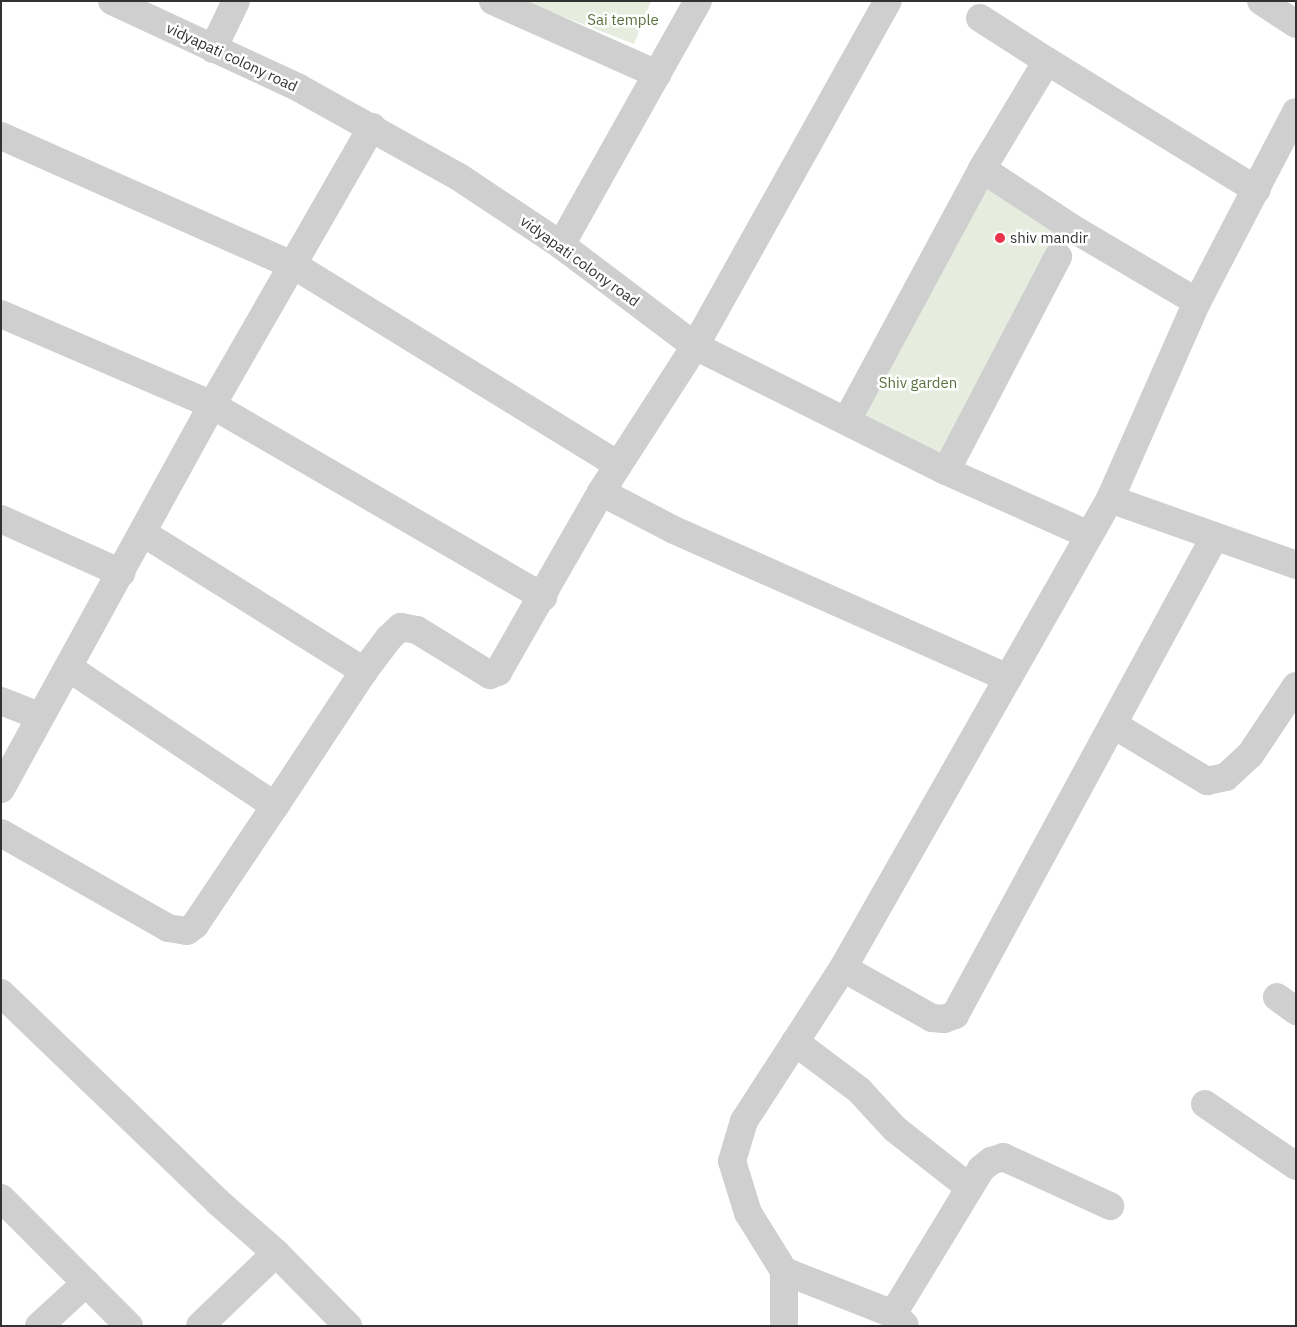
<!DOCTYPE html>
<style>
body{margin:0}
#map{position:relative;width:1297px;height:1327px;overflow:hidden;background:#fff;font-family:"IBM Plex Sans",sans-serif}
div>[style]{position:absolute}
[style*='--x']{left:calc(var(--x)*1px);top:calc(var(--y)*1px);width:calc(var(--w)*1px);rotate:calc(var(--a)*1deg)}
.green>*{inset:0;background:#e6ecde}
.minor>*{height:28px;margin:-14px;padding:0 14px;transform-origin:14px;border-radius:14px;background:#cfcfcf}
.dots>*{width:14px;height:14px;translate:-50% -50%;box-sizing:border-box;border:2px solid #fff;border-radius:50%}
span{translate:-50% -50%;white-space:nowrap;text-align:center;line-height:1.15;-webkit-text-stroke:5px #fff;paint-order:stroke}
.park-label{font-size:15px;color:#59713d}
.street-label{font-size:15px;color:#323232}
.poi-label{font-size:15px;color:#323232}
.left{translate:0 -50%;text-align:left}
.frame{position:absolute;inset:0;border:2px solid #323232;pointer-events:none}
</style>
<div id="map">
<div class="green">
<div style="clip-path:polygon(523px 1px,651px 1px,634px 44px)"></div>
<div style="clip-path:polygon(973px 178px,1059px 231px,942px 460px,838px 409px)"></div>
</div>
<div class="minor">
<div style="--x:112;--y:1;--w:206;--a:24.9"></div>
<div style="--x:299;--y:88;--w:183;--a:29.1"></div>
<div style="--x:459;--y:177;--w:123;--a:33.7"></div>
<div style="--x:561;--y:245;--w:168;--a:37"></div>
<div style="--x:695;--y:346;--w:395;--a:-60.8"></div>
<div style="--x:493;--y:1;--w:180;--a:24"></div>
<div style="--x:1261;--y:1;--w:42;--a:33.3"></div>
<div style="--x:980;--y:18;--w:80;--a:32.7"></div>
<div style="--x:213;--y:49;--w:53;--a:-64.4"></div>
<div style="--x:1;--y:136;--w:321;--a:23.9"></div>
<div style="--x:295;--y:266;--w:379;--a:31.6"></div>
<div style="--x:982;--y:169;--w:108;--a:33.2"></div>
<div style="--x:1072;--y:228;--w:145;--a:30.6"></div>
<div style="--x:561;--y:245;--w:280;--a:-60.7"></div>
<div style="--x:1;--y:314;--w:230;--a:23.3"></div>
<div style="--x:212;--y:405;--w:383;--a:30.1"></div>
<div style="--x:847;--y:420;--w:285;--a:-61.7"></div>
<div style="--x:982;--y:169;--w:126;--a:-59"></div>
<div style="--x:1047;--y:61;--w:246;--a:31.6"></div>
<div style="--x:946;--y:471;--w:242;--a:-62.4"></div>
<div style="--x:601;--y:492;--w:82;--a:27.5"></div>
<div style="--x:674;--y:530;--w:365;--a:23.9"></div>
<div style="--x:1110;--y:499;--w:197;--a:19.5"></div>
<div style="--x:1;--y:519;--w:132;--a:24.2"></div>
<div style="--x:143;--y:533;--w:261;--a:32"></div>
<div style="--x:69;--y:668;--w:248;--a:33.8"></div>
<div style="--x:275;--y:806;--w:162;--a:-56.6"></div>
<div style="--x:364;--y:671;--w:41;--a:-52.9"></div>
<div style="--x:389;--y:638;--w:16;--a:-43"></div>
<div style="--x:401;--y:627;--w:16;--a:11"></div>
<div style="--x:417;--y:630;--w:86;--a:31.7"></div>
<div style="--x:490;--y:675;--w:9;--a:-21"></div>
<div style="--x:498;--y:672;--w:207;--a:-60.2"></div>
<div style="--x:601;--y:492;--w:174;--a:-57.2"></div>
<div style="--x:695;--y:346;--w:280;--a:26.5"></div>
<div style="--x:946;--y:471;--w:157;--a:24.1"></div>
<div style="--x:1;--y:701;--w:41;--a:21.5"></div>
<div style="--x:1114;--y:725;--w:109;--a:31.1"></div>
<div style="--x:1207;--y:781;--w:19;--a:-12"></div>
<div style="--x:1226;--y:777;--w:33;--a:-43"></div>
<div style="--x:1250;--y:755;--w:83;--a:-56.3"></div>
<div style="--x:1;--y:789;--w:438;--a:-61.2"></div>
<div style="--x:212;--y:405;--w:321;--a:-60.1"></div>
<div style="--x:1;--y:833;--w:192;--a:29.6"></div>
<div style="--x:168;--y:928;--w:19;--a:9"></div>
<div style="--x:187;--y:931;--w:10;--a:-37"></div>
<div style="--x:195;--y:925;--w:143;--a:-56.1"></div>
<div style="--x:843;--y:968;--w:102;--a:29.3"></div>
<div style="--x:932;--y:1018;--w:12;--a:5"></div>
<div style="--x:944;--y:1019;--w:12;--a:-20"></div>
<div style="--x:955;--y:1015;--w:543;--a:-61.5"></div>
<div style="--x:1;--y:993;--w:301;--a:43.9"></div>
<div style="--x:218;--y:1202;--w:77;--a:41.3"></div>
<div style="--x:276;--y:1253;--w:105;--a:136.2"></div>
<div style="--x:1277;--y:997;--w:24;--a:36"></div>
<div style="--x:795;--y:1042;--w:80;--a:36.9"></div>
<div style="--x:859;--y:1090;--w:53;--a:47.3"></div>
<div style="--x:895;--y:1129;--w:95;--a:38.2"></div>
<div style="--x:1205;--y:1104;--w:110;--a:34.3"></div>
<div style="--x:1;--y:1198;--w:181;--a:45"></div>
<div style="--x:276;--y:1253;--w:103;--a:45.4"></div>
<div style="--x:784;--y:1271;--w:117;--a:21.5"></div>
<div style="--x:893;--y:1314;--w:16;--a:43"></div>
<div style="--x:893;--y:1314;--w:170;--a:-58.7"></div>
<div style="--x:981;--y:1169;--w:13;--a:-39"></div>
<div style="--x:991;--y:1161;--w:13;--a:-18"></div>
<div style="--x:1003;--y:1157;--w:118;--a:24.6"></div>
<div style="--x:39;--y:1326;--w:64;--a:-42.5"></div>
<div style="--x:784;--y:1326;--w:55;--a:-90"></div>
<div style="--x:784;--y:1271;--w:68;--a:-121.8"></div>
<div style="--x:748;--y:1213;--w:54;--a:-107.1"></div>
<div style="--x:732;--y:1161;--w:42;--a:-73.3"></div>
<div style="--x:744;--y:1121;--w:182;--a:-57.1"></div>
<div style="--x:843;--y:968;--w:540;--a:-60.35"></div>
<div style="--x:1110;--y:499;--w:215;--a:-66.2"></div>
<div style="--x:1197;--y:302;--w:214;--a:-62.5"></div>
</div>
<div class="dots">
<div style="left:1000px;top:238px;background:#ec324d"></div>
</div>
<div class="park-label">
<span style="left:623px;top:20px">Sai temple</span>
<span style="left:918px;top:383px">Shiv garden</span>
</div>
<div class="street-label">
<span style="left:232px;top:57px;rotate:25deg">vidyapati colony road</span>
<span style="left:580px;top:261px;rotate:36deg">vidyapati colony road</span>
</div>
<div class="poi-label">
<span class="left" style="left:1010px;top:238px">shiv mandir</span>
</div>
<div class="frame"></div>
</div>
